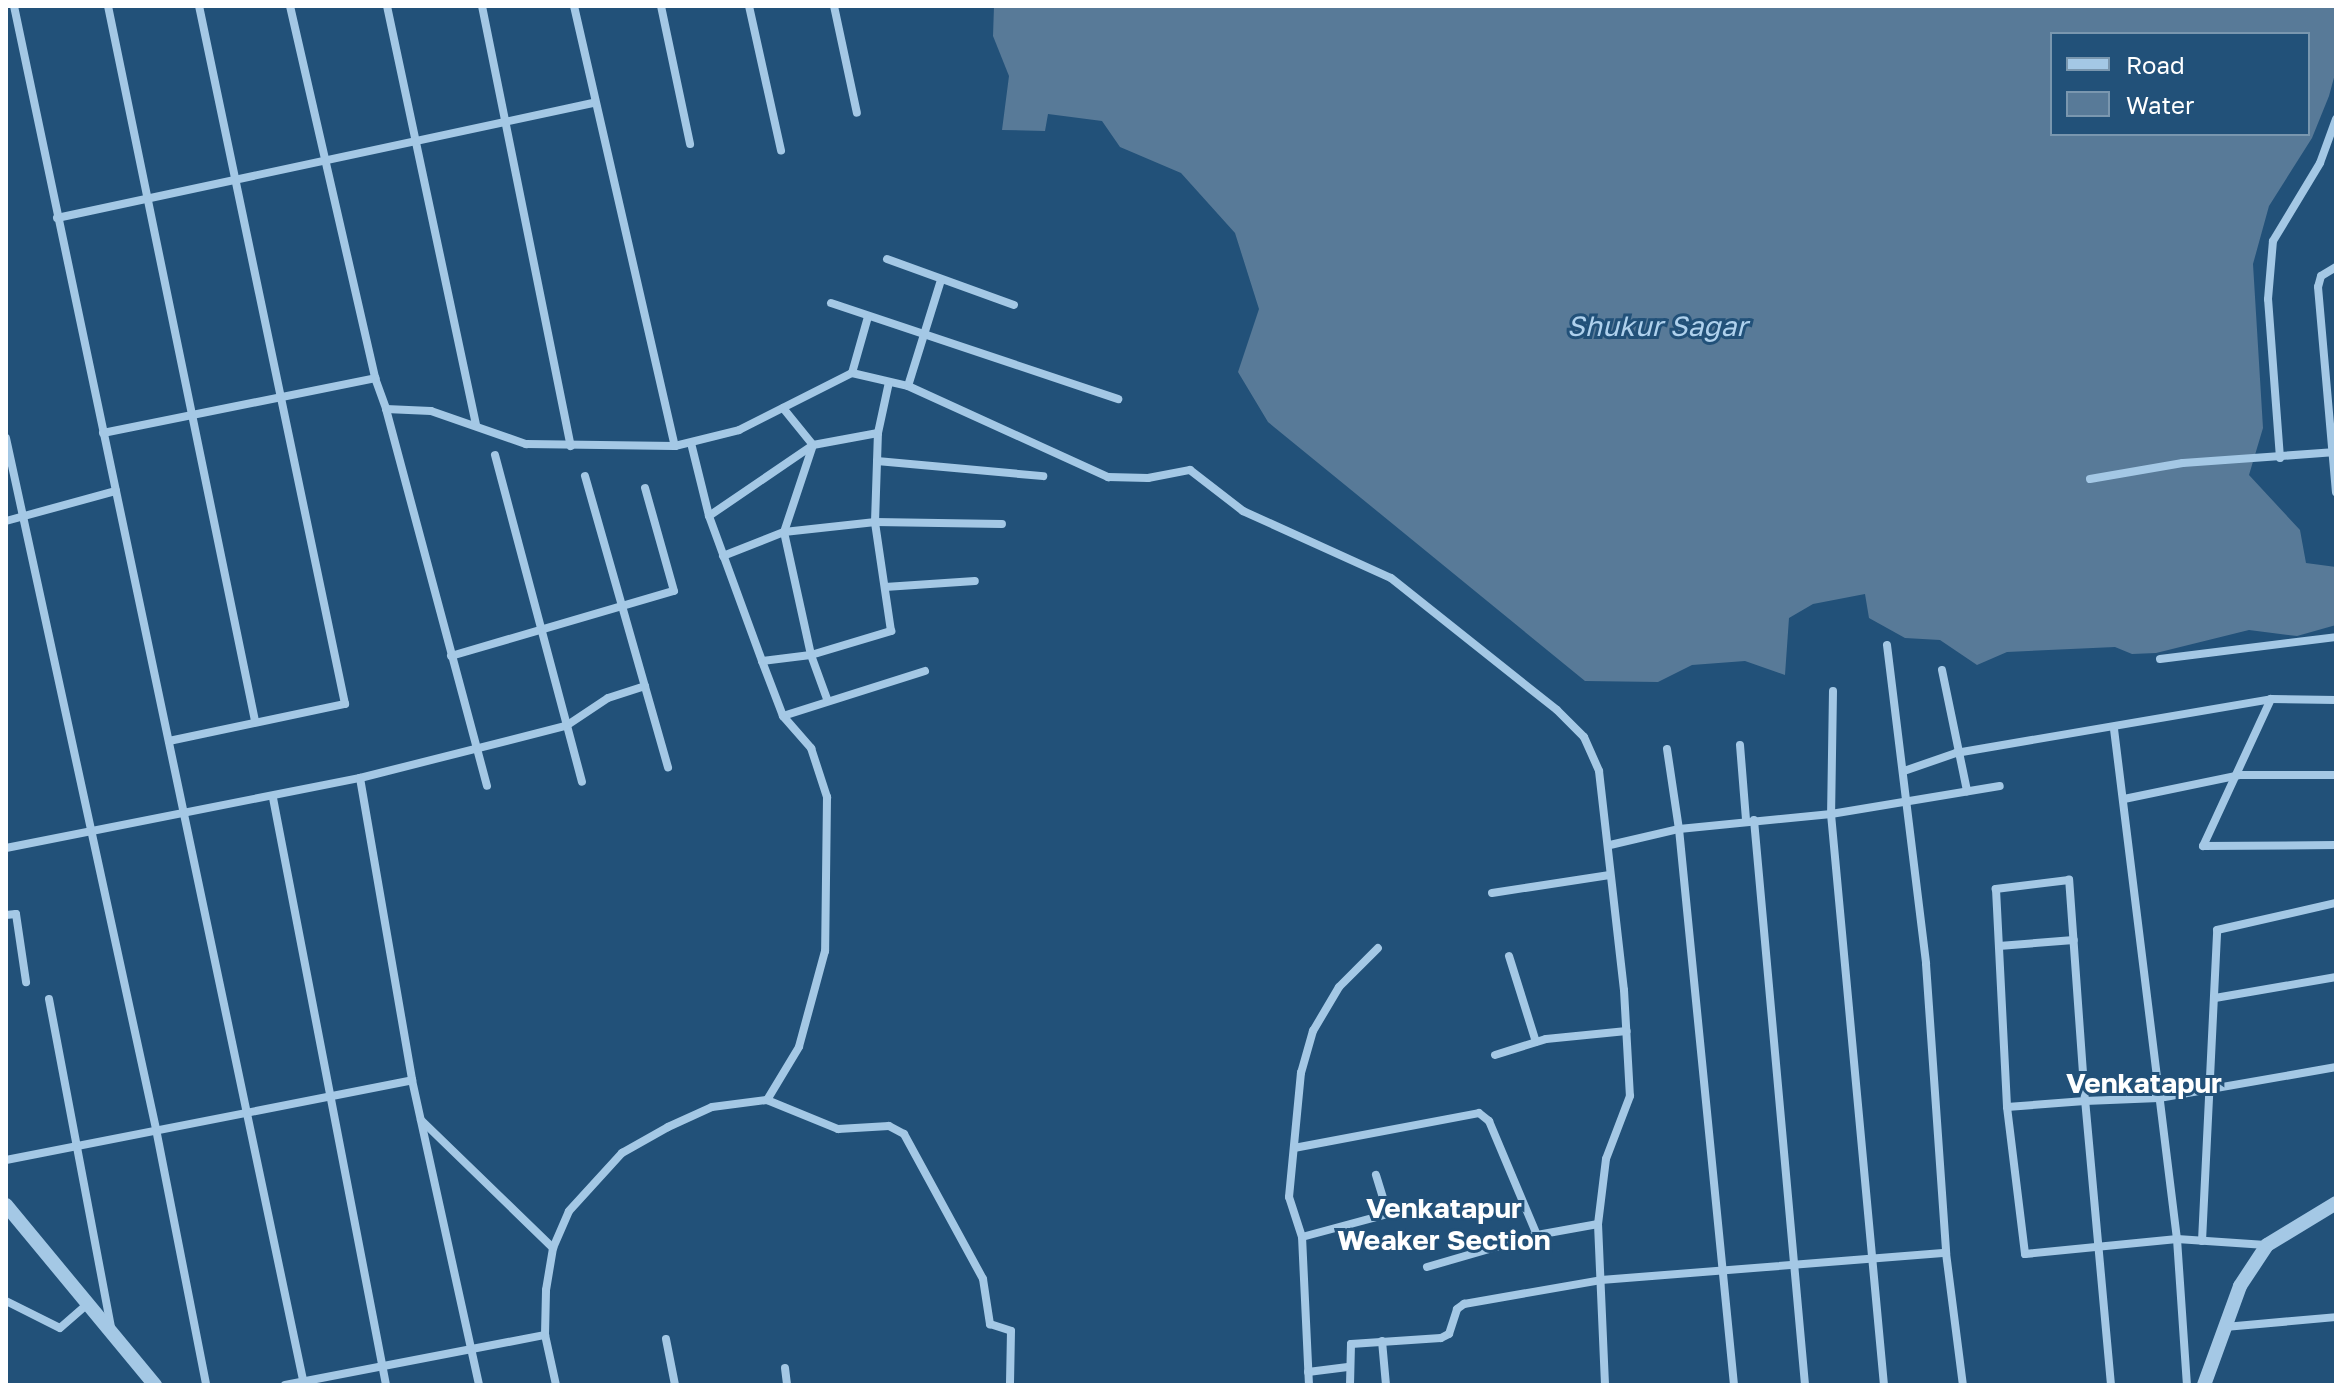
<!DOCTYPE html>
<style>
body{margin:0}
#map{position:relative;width:2342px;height:1391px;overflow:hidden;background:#225179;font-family:"Golos Text",sans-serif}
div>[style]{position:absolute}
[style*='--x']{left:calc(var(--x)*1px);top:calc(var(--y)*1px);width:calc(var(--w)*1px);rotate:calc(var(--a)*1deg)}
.water>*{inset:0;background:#587a98}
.minor>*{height:8px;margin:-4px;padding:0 4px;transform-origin:4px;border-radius:4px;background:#a4c8e5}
.tertiary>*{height:14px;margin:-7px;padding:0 7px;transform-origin:7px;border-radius:7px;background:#a4c8e5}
span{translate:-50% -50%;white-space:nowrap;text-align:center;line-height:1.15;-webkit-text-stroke:6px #225179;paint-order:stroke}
.water-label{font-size:28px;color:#afd1ed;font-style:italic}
.neighbourhood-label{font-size:28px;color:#fff;font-weight:700}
.frame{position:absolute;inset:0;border:8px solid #fff;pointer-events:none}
.legend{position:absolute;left:2050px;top:32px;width:260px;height:104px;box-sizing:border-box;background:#225179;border:2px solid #7a97af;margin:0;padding:10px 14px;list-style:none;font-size:24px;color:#fff}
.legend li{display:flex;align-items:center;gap:16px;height:40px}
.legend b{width:40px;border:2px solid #7a97af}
</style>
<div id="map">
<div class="water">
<div style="clip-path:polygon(evenodd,994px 6px,2336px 6px,2336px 70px,2329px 96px,2312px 138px,2269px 206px,2253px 264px,2263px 428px,2249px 475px,2300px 530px,2306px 563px,2336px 567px,2336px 625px,2297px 636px,2249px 630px,2156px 653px,2132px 654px,2115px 647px,2007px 652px,1977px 665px,1940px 640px,1905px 638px,1869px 618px,1865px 594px,1813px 604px,1789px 618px,1785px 675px,1745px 661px,1692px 665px,1658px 682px,1585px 681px,1268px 422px,1238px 372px,1259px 309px,1235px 233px,1181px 173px,1120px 147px,1102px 121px,1048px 114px,1045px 131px,1002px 130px,1009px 76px,993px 36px,994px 6px,2052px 34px,2308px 34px,2308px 134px,2052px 134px,2052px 34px)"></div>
</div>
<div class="minor">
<div style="--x:14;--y:6;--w:1409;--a:78.12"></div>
<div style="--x:108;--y:6;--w:730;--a:78.38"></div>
<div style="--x:290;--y:6;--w:382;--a:77.1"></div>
<div style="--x:387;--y:6;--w:429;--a:78"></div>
<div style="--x:482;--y:6;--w:449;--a:78.6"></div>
<div style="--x:574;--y:6;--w:451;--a:77.1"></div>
<div style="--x:661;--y:6;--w:141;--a:78.1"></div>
<div style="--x:749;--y:6;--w:148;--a:77.5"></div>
<div style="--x:834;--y:6;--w:109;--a:77.9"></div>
<div style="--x:57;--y:218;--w:548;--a:-12.11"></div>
<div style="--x:887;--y:259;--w:135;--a:19.9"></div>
<div style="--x:2336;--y:267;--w:17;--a:149"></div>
<div style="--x:2321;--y:276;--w:11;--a:105"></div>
<div style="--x:2318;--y:287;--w:206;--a:85"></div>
<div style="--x:831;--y:303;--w:303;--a:18.5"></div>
<div style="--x:852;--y:373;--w:58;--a:-74.1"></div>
<div style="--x:908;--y:386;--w:111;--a:-72.7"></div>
<div style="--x:783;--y:408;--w:48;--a:51"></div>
<div style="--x:813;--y:445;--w:92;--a:108.4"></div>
<div style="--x:784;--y:532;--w:126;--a:77.6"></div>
<div style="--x:811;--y:655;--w:47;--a:70"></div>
<div style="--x:386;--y:409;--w:390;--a:75"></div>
<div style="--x:103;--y:433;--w:278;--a:-11.4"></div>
<div style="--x:375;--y:378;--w:33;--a:70"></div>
<div style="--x:386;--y:409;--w:45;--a:2.5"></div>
<div style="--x:431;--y:411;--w:101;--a:19.2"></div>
<div style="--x:526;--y:444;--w:149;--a:0.8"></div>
<div style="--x:675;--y:446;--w:66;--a:-14"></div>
<div style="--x:739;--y:430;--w:127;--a:-26.8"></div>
<div style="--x:852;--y:373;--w:57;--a:13.1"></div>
<div style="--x:908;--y:386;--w:220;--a:24.5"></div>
<div style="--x:1108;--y:477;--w:40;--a:1.4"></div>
<div style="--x:1148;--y:478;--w:43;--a:-10.8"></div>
<div style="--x:1190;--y:470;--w:67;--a:37.7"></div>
<div style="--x:1243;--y:511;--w:162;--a:24.4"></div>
<div style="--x:1391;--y:578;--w:212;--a:38.5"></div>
<div style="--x:1557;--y:710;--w:38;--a:45"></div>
<div style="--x:1584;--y:737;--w:37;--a:66"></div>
<div style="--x:1599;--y:771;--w:220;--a:83.5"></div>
<div style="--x:1624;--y:990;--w:106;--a:86.8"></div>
<div style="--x:1630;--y:1096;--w:67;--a:110.9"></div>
<div style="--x:1606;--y:1159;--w:65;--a:97"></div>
<div style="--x:1598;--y:1224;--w:161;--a:87.5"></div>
<div style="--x:6;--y:438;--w:707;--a:77.75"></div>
<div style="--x:156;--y:1129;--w:261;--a:78.9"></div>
<div style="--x:691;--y:443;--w:75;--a:76.1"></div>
<div style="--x:709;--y:516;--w:154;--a:69.9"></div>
<div style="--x:762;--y:661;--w:59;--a:69.1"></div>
<div style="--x:783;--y:716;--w:43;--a:48.8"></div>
<div style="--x:811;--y:748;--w:52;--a:71.9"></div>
<div style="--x:827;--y:797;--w:154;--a:90.7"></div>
<div style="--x:825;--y:951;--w:99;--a:105.2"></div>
<div style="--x:799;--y:1047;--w:62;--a:121.1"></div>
<div style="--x:495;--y:455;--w:338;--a:75.1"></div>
<div style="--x:2280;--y:458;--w:159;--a:-94.3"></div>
<div style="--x:2268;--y:299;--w:58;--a:-85.1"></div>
<div style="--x:2273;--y:241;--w:91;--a:-58.9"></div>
<div style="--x:2320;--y:163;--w:47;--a:-70"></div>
<div style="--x:877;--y:461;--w:167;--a:5.2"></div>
<div style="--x:585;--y:476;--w:303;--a:74.1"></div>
<div style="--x:2090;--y:479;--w:94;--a:-9.8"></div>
<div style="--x:2183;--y:463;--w:153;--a:-4.1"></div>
<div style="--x:709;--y:516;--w:126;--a:-34.3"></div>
<div style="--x:813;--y:445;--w:66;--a:-10.5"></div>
<div style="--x:6;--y:521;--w:114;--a:-15.3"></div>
<div style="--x:723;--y:556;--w:66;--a:-21.5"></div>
<div style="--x:784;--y:532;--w:92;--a:-6.3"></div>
<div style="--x:875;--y:522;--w:89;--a:-88.1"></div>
<div style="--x:878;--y:433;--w:52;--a:-77.8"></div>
<div style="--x:885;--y:587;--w:90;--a:-3.8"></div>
<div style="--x:1887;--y:645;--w:321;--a:83"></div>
<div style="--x:1926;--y:964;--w:290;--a:86"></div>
<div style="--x:1946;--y:1253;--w:133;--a:82.7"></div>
<div style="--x:451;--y:656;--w:232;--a:-16.3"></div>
<div style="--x:674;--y:591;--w:107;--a:-105.7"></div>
<div style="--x:2160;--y:659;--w:177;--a:-7.1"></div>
<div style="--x:762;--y:661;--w:49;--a:-7"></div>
<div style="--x:811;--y:655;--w:84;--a:-16.7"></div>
<div style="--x:891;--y:631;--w:110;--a:-98.4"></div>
<div style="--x:875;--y:522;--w:127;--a:0.9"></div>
<div style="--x:1942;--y:670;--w:124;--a:78.3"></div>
<div style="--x:1833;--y:691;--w:123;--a:90.9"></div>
<div style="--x:1831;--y:814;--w:573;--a:84.7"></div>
<div style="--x:2271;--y:699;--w:65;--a:0.9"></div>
<div style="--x:783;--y:716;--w:149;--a:-17.6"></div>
<div style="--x:2114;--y:729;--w:514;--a:82.96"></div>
<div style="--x:2177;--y:1239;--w:146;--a:86.1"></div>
<div style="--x:169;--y:741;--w:180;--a:-11.9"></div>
<div style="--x:345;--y:704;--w:713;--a:-101.81"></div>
<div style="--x:1740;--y:745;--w:75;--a:85.4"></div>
<div style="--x:1667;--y:749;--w:81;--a:81.5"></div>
<div style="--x:1679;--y:829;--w:559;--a:84.35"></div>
<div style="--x:1904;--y:771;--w:55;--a:-19.1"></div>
<div style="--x:1956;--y:753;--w:320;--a:-9.7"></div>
<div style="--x:2271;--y:699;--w:162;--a:114.8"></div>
<div style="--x:2203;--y:846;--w:133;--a:-0.4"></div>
<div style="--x:360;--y:778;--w:212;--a:-14.2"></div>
<div style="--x:566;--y:726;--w:50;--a:-33.7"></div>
<div style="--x:608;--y:698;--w:39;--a:-18"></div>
<div style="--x:273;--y:798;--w:598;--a:79.1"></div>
<div style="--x:2124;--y:799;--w:118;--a:-11.7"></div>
<div style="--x:2240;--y:775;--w:96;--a:0"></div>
<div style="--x:1754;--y:820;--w:567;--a:84.84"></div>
<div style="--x:1610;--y:845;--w:71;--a:-13.1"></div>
<div style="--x:1679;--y:829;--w:153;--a:-5.6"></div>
<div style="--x:1831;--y:814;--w:171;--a:-9.4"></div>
<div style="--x:6;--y:848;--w:361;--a:-11.2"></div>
<div style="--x:360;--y:778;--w:306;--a:80.2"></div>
<div style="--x:412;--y:1080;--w:312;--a:77.6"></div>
<div style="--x:1492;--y:893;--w:119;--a:-8.7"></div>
<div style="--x:6;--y:915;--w:10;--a:-6"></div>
<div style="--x:16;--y:914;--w:69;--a:81.6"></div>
<div style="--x:1999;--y:946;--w:75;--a:-4.6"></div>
<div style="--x:1509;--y:956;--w:90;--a:72.6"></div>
<div style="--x:2215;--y:998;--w:123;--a:-9.8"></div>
<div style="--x:49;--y:999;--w:334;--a:79.3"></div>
<div style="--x:1495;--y:1055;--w:53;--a:-17.4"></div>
<div style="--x:1546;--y:1039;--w:81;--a:-5.6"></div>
<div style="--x:2007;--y:1107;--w:148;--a:83"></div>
<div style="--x:2025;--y:1254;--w:153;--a:-5.6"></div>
<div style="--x:2177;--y:1239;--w:89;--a:3.9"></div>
<div style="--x:421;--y:1120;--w:184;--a:44.1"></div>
<div style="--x:1294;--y:1148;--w:188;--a:-10.7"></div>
<div style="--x:1479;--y:1113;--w:13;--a:39"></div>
<div style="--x:1489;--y:1121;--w:124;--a:67.2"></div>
<div style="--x:1537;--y:1235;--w:62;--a:-10.2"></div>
<div style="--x:6;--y:1160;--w:414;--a:-11.1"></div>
<div style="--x:1302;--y:1237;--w:89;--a:-15"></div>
<div style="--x:1388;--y:1214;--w:41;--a:-107.1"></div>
<div style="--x:2202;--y:1241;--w:311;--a:-87.2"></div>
<div style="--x:2217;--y:930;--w:122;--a:-12.8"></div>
<div style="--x:1427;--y:1267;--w:115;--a:-16.2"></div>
<div style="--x:6;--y:1301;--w:60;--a:26.6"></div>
<div style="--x:60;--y:1328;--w:38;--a:-41"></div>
<div style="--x:2225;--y:1327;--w:111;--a:-5.1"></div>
<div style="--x:666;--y:1339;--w:47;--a:78.9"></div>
<div style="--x:1382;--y:1341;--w:44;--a:84.8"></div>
<div style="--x:785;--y:1368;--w:17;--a:83"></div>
<div style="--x:1308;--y:1372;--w:40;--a:-7.1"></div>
<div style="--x:285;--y:1385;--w:265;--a:-10.9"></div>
<div style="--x:556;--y:1385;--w:51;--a:-102.4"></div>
<div style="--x:545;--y:1335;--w:45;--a:-88.7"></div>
<div style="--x:546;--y:1290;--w:43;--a:-80.5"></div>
<div style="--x:553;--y:1248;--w:40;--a:-66.6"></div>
<div style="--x:569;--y:1211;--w:79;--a:-47.6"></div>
<div style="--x:622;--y:1153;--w:53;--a:-29.5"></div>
<div style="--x:668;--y:1127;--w:48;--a:-24.4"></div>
<div style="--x:712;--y:1107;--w:55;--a:-7.3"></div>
<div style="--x:767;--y:1100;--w:77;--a:22.2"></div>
<div style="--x:838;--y:1129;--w:51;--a:-3.4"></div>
<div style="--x:889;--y:1126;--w:17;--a:28"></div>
<div style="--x:904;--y:1134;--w:165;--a:61.4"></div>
<div style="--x:983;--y:1279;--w:46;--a:81.2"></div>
<div style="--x:990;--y:1324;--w:22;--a:18"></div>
<div style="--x:1011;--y:1331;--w:54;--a:91.1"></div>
<div style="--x:1309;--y:1385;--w:148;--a:-92.7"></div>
<div style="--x:1302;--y:1237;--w:42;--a:-108"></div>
<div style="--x:1289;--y:1197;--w:125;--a:-84.5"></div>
<div style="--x:1301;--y:1073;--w:44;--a:-74.1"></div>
<div style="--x:1313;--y:1031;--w:51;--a:-59.4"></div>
<div style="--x:1339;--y:987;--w:55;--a:-45"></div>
<div style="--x:1350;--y:1385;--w:41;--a:-88.6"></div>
<div style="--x:1351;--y:1344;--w:90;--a:-3.8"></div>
<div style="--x:1441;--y:1338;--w:9;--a:-27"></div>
<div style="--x:1449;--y:1334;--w:26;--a:-72"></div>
<div style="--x:1457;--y:1309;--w:9;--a:-36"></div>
<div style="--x:1464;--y:1304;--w:139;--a:-9.9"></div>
<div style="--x:1601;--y:1280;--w:346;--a:-4.5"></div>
<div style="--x:2111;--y:1385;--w:285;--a:-95.2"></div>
<div style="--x:2085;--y:1101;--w:222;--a:-94.1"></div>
<div style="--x:2069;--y:880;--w:74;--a:173"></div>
<div style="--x:1996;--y:889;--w:218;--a:87.1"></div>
<div style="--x:2007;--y:1107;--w:78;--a:-4.4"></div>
<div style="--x:2085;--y:1101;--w:74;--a:-2.3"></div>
<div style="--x:2159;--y:1098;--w:180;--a:-9.9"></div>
</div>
<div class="tertiary">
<div style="--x:6;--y:1205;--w:234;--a:50.4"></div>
<div style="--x:2204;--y:1385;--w:105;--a:-70"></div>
<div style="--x:2240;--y:1286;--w:49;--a:-56.6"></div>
<div style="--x:2267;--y:1245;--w:81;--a:-31.3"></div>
</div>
<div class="water-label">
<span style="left:1657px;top:326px">Shukur Sagar</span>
</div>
<div class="neighbourhood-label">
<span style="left:2144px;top:1083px">Venkatapur</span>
<span style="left:1444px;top:1224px">Venkatapur<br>Weaker Section</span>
</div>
<div class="frame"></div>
<ul class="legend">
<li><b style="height:10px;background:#a4c8e5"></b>Road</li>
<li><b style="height:22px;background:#587a98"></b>Water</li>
</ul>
</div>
